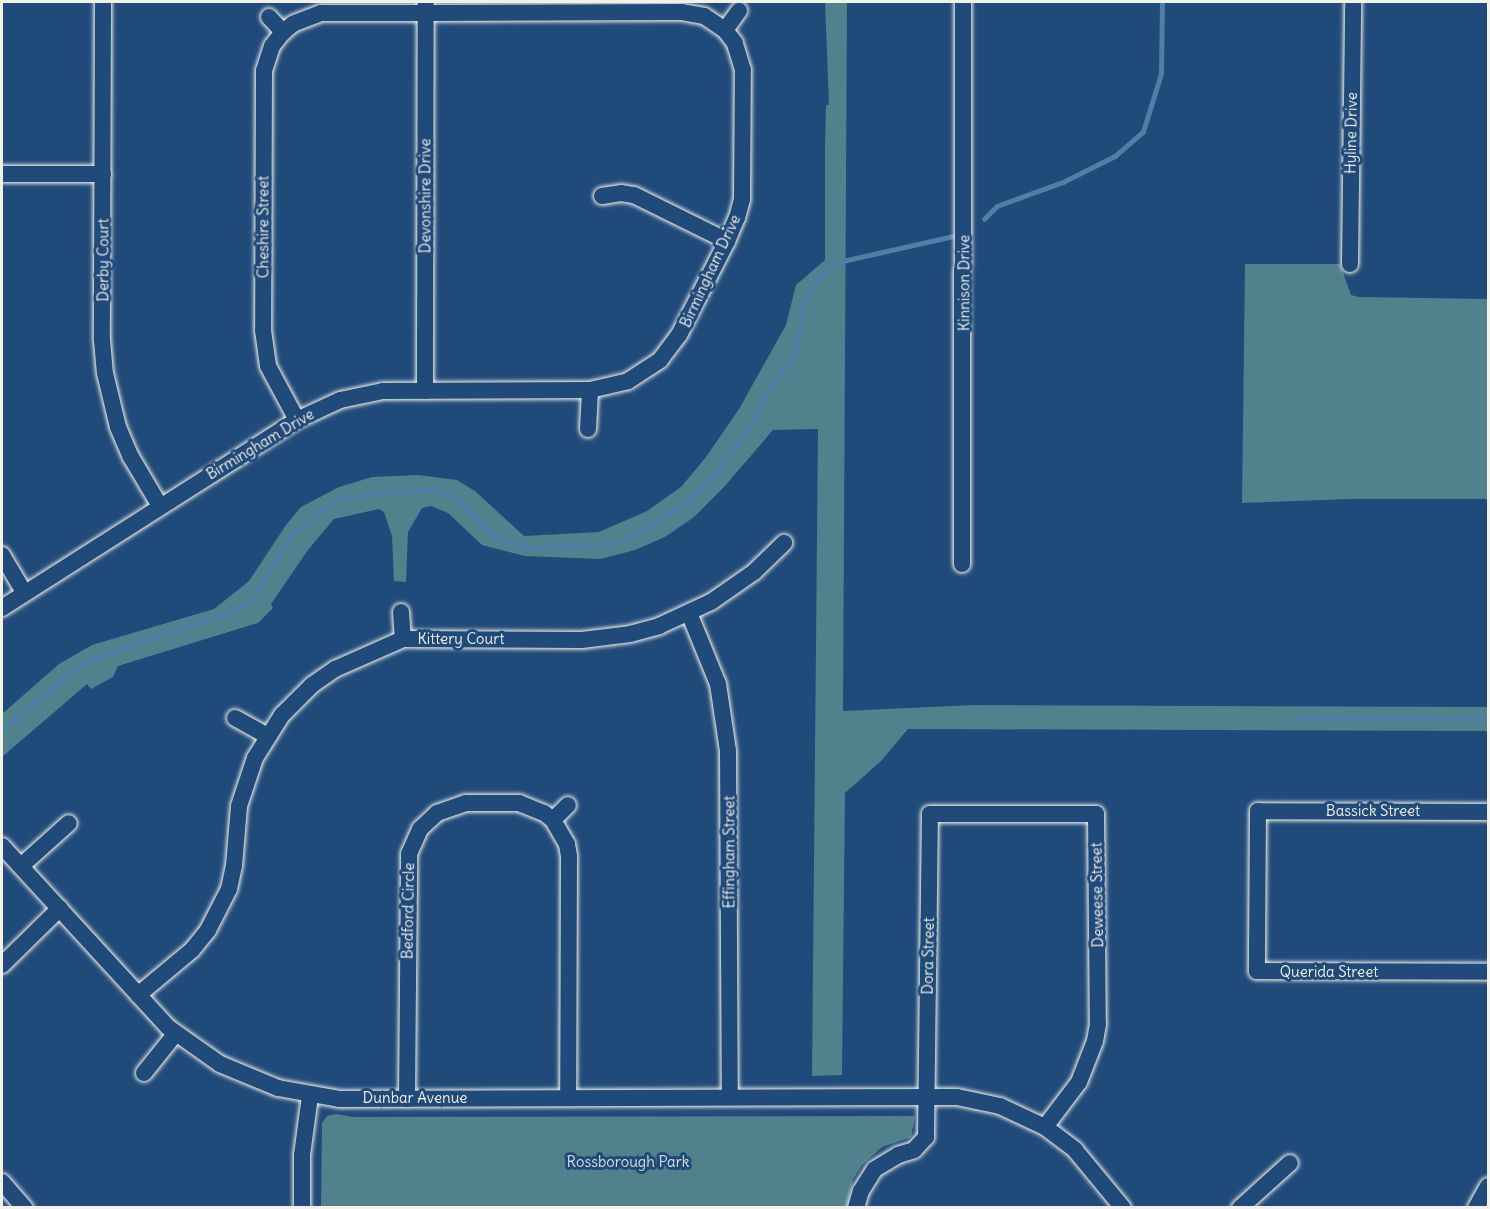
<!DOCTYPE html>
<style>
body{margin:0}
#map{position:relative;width:1490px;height:1209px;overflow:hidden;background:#1f4a7a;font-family:Delius,sans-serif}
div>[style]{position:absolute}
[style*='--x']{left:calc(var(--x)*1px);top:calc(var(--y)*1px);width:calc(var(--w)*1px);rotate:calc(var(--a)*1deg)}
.green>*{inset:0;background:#50818d}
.stream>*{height:4.5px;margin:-2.25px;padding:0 2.25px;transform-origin:2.25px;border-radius:2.25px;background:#4e7fa5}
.roads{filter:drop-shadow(0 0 2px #f4f1e8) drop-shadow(0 0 2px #f4f1e8)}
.street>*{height:16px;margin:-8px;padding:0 8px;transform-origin:8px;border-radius:8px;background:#1f4a7a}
span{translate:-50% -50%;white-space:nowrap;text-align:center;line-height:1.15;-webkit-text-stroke:6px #1f4a7a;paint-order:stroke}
.street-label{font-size:15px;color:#f4f1e8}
.park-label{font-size:15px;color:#dbe0da}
.frame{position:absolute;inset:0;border:3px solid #f4f1e8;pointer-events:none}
</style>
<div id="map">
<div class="green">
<div style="clip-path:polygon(825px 2px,847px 2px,843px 711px,973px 705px,1488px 707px,1488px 731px,908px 729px,881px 761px,845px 793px,842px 1075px,812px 1076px,818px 429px,773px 430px,724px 487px,694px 517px,665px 537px,635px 550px,600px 559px,525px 556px,482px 545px,448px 513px,431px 506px,422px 508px,408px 532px,406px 582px,394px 581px,392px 536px,384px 512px,379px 509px,334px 519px,308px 550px,271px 604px,273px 608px,258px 623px,118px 666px,113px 677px,91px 689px,87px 684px,2px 757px,2px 714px,59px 664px,92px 645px,214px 609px,249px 581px,286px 525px,301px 507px,339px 487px,372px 477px,418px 475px,457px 480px,475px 491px,524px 536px,599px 532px,647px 511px,681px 487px,706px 457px,739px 409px,786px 325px,796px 285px,825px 260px,825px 144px,826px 105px,829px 105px)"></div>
<div style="clip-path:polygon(1245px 264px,1340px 264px,1351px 295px,1359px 297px,1488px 299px,1488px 499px,1348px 499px,1242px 503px)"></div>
<div style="clip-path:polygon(336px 1114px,354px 1117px,915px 1116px,911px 1137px,882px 1147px,862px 1165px,853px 1179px,848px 1207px,321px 1207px,322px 1123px,327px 1116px)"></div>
</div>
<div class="stream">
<div style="--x:984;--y:219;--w:18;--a:-45"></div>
<div style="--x:997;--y:206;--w:70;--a:-20"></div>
<div style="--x:1063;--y:182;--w:58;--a:-26.6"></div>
<div style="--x:1115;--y:156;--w:37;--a:-41"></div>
<div style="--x:1143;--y:132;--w:61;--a:-72.8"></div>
<div style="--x:1161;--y:74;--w:72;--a:-89.2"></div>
<div style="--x:1296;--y:718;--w:192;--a:0.3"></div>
<div style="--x:2;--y:729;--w:103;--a:-39.1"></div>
<div style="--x:82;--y:664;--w:74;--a:-21.4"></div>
<div style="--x:151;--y:637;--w:84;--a:-16.7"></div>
<div style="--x:231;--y:613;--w:27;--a:-34"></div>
<div style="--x:253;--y:598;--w:75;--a:-58.6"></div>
<div style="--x:292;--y:534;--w:58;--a:-37.3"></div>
<div style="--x:338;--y:499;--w:45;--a:-9"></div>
<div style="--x:382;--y:492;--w:52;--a:-2.2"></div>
<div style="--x:434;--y:490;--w:26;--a:21"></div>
<div style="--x:458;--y:499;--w:52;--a:45.8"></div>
<div style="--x:494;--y:536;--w:36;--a:19"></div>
<div style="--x:528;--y:548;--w:91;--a:-3.1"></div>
<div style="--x:619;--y:543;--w:79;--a:-30.5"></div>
<div style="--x:687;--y:503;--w:39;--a:-46"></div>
<div style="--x:714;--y:475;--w:54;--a:-52.5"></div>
<div style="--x:747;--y:432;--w:49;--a:-63.4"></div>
<div style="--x:769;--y:388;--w:37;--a:-52"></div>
<div style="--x:792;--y:359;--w:24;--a:-73"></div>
<div style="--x:799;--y:336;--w:30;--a:-84"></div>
<div style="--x:802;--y:306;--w:22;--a:-66"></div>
<div style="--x:811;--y:286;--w:36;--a:-42"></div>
<div style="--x:838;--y:262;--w:118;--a:-12.7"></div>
</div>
<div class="roads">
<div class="street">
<div style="--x:103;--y:2;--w:338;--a:90.2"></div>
<div style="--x:102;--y:340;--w:33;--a:85"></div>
<div style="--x:105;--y:373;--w:56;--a:76.5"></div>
<div style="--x:118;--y:427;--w:33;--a:67"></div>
<div style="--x:131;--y:457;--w:57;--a:59.4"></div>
<div style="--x:269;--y:17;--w:21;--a:47"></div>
<div style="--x:725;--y:30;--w:24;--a:-54"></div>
<div style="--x:2;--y:174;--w:101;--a:0"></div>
<div style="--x:602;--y:196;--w:19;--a:-9"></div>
<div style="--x:621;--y:193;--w:13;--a:9"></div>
<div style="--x:634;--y:195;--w:104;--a:26.3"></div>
<div style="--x:1350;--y:264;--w:262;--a:-89.3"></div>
<div style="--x:425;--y:391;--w:389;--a:-89.9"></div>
<div style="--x:588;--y:429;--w:39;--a:-87"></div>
<div style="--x:2;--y:555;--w:43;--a:59.3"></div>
<div style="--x:962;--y:564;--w:562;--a:-89.9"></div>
<div style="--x:2;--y:608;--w:350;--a:-32.5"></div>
<div style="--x:297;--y:420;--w:47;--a:-24.9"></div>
<div style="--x:340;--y:400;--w:44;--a:-11.8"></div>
<div style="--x:383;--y:391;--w:207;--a:-0.3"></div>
<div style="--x:590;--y:390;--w:39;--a:-13"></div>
<div style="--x:628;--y:381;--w:38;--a:-33"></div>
<div style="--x:660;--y:360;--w:31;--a:-53"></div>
<div style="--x:679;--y:335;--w:106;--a:-62.9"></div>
<div style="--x:727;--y:241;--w:25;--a:-67"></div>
<div style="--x:737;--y:218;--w:20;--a:-75"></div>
<div style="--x:742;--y:199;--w:129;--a:-89.6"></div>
<div style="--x:743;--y:70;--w:28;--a:-107"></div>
<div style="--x:735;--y:43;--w:16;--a:-128"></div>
<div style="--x:725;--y:30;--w:25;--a:-146"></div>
<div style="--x:704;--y:16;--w:22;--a:-170"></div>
<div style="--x:682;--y:12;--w:256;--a:179.8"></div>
<div style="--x:426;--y:13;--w:105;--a:180"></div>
<div style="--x:321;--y:13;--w:30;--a:159"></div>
<div style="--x:293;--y:24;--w:13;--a:141"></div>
<div style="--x:283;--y:32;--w:18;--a:128"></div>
<div style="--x:272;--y:46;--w:26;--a:108"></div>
<div style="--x:264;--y:71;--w:259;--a:90.2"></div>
<div style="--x:263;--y:330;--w:36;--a:82"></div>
<div style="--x:268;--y:366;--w:61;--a:61.8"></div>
<div style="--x:401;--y:612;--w:27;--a:86"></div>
<div style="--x:689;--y:613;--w:77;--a:67.8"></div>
<div style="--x:718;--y:684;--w:68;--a:81.5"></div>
<div style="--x:728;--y:751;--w:346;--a:89.7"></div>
<div style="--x:235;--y:718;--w:37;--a:29"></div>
<div style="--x:1488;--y:812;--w:230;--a:-179.8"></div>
<div style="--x:1258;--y:811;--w:160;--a:90.4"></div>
<div style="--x:1257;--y:971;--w:231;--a:0.2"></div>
<div style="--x:553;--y:820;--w:21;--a:-45"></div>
<div style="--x:2;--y:846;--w:247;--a:47.5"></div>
<div style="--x:169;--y:1028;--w:62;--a:35.2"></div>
<div style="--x:220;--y:1064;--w:63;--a:22.5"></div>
<div style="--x:278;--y:1088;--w:62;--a:10.2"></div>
<div style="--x:339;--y:1099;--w:618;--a:-0.19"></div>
<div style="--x:957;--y:1097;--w:44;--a:11.8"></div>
<div style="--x:1000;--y:1106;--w:50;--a:25"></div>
<div style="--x:1045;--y:1127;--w:38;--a:37"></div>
<div style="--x:1075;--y:1150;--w:75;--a:50.4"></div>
<div style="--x:21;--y:866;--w:64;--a:-41.9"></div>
<div style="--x:2;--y:965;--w:81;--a:-44.5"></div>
<div style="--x:138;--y:995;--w:70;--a:-39.8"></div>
<div style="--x:192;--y:950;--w:26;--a:-51"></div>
<div style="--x:208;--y:930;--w:46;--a:-62.9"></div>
<div style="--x:229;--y:889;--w:24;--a:-78"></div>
<div style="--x:234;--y:866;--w:60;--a:-85.2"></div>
<div style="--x:239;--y:806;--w:51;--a:-71.6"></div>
<div style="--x:255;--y:758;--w:51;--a:-57.9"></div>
<div style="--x:282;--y:715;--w:42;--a:-45"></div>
<div style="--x:312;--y:685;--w:28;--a:-35"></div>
<div style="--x:335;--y:669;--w:74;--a:-23.8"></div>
<div style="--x:403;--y:639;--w:179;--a:0.3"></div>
<div style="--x:582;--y:640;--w:48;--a:-7.1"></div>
<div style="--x:630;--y:634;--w:30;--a:-15"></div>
<div style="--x:659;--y:626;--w:57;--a:-24.8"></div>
<div style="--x:711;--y:602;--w:52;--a:-34.9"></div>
<div style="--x:754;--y:572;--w:42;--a:-44"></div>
<div style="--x:144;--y:1073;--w:51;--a:-51.3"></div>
<div style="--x:407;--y:1099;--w:245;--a:-89.5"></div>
<div style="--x:409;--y:854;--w:27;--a:-66"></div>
<div style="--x:420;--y:829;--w:23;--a:-43"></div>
<div style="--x:437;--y:813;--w:31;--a:-19"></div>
<div style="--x:466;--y:803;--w:53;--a:0"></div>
<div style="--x:519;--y:803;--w:27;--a:22"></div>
<div style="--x:544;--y:813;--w:11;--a:38"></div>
<div style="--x:553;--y:820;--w:28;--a:60"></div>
<div style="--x:567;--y:844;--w:12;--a:81"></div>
<div style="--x:569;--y:856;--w:242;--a:90.2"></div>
<div style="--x:2;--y:1182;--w:35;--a:49"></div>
<div style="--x:302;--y:1208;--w:53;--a:-90"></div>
<div style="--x:302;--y:1155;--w:60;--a:-82.3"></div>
<div style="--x:856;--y:1208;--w:18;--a:-74"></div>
<div style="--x:861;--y:1191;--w:26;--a:-58"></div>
<div style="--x:875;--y:1169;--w:27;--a:-31"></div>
<div style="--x:898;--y:1155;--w:17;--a:-17"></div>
<div style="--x:914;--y:1150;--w:18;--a:-47"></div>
<div style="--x:926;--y:1137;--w:323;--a:-89.3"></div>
<div style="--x:930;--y:814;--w:166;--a:0"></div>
<div style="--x:1096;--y:814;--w:210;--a:89.5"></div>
<div style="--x:1098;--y:1024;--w:17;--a:100"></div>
<div style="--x:1095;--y:1041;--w:44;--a:111.3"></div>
<div style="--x:1079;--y:1082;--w:56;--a:127.1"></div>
<div style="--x:1240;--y:1208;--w:67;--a:-42"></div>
<div style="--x:1476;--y:1208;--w:25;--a:-61"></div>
</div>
</div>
<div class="street-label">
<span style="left:1351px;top:133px;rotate:-89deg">Hyline Drive</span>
<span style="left:425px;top:196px;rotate:-90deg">Devonshire Drive</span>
<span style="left:263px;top:227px;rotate:-90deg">Cheshire Street</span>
<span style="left:103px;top:260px;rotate:-90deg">Derby Court</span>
<span style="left:710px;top:271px;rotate:-65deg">Birmingham Drive</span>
<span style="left:964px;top:283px;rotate:-90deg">Kinnison Drive</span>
<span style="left:260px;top:444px;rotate:-31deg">Birmingham Drive</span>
<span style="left:461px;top:639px">Kittery Court</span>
<span style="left:1373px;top:811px">Bassick Street</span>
<span style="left:729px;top:852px;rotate:-90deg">Effingham Street</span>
<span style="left:1097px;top:895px;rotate:-91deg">Deweese Street</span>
<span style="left:408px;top:911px;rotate:-89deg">Bedford Circle</span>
<span style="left:928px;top:956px;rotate:-89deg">Dora Street</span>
<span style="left:1329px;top:972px">Querida Street</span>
<span style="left:415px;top:1098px">Dunbar Avenue</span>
</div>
<div class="park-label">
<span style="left:628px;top:1162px">Rossborough Park</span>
</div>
<div class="frame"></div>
</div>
